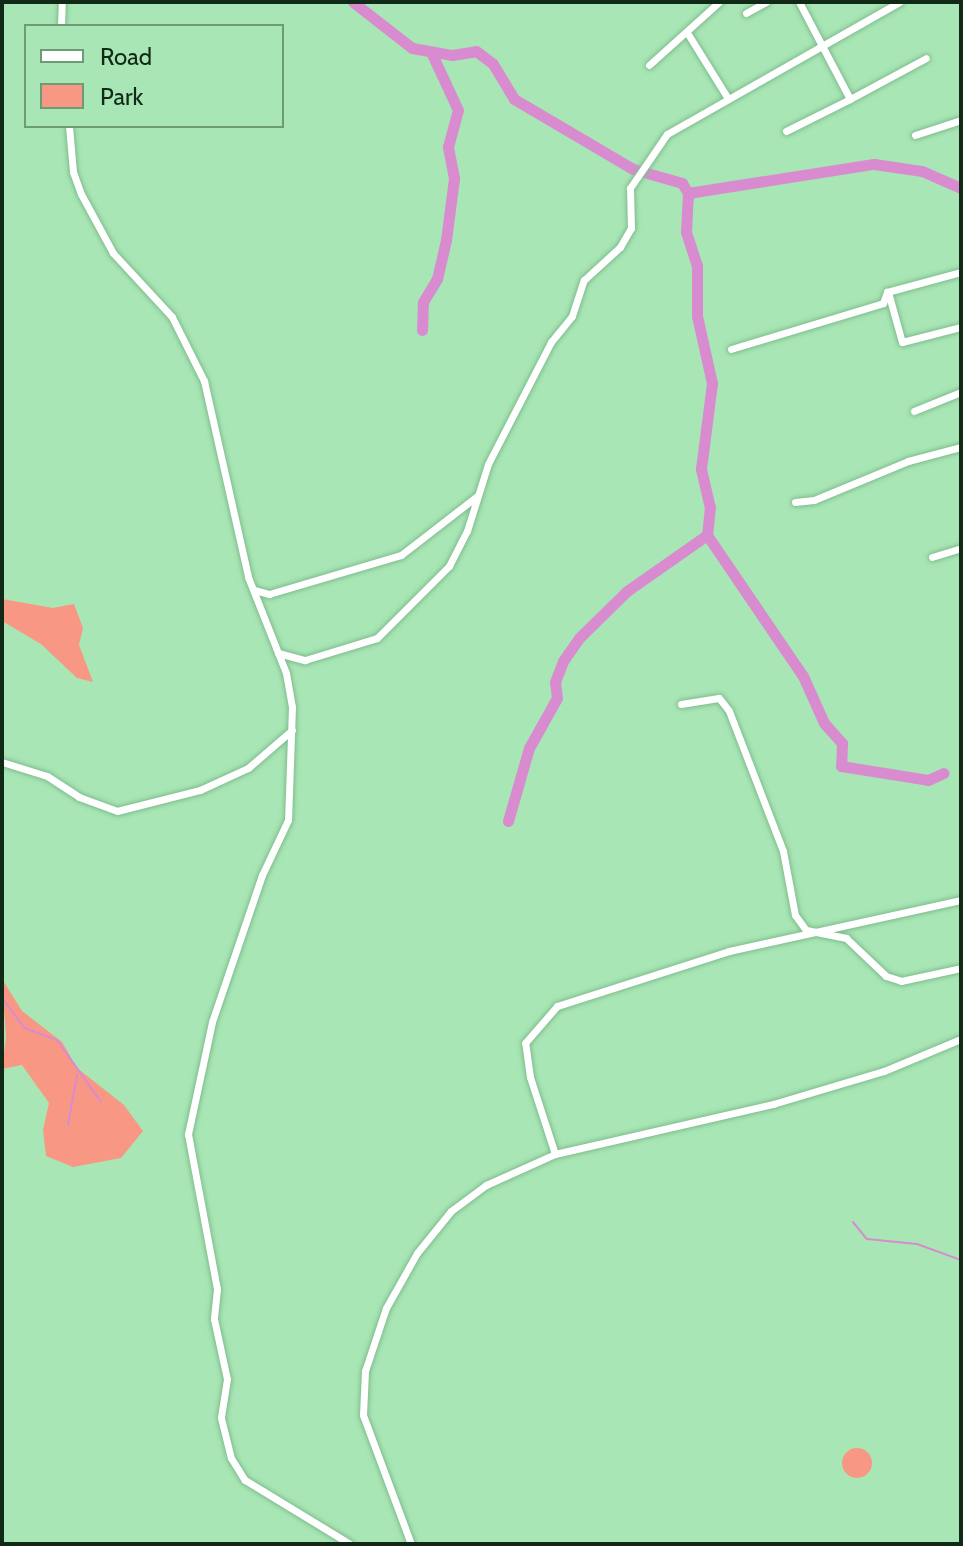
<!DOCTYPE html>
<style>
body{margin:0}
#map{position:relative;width:963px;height:1546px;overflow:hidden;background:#a8e6b5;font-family:Cabin,sans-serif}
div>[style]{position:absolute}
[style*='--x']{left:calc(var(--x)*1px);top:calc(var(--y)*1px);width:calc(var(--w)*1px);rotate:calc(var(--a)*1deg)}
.green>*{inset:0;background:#f99785}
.round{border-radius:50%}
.stream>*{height:2px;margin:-1px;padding:0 1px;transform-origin:1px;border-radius:1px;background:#d98bd0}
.river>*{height:11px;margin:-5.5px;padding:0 5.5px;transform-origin:5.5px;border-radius:5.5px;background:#d98bd0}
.roads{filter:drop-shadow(0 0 2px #80bc8e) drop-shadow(0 0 2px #80bc8e)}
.minor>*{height:7px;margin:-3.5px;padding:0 3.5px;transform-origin:3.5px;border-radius:3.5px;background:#fff}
span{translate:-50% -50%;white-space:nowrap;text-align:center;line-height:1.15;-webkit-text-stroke:6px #a8e6b5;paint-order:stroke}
.frame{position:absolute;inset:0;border:4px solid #112a18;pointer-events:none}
.legend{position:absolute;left:24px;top:24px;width:260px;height:104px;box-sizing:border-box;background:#a8e6b5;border:2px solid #6c9b76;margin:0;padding:10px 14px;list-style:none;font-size:24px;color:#112a18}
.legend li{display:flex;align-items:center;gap:16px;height:40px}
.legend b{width:40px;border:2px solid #6c9b76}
</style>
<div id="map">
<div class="green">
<div style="clip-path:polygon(2px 599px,53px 608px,74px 604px,83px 628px,79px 645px,93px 682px,77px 678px,41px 644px,2px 621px)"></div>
<div style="clip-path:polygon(2px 979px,22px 1011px,62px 1042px,77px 1068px,124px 1105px,143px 1131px,121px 1158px,73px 1167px,46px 1156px,43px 1130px,49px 1103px,22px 1065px,2px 1069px,6px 1038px)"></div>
<div class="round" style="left:842px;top:1448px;width:30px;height:30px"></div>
</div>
<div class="stream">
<div style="--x:2;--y:998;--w:38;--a:53"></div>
<div style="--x:25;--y:1028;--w:34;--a:21"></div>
<div style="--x:57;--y:1040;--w:76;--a:54.6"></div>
<div style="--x:68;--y:1125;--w:51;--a:-79.8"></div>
<div style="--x:853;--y:1222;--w:22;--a:51"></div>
<div style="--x:867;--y:1239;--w:50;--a:5.7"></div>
<div style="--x:917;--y:1244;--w:47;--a:20"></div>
</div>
<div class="river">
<div style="--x:353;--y:2;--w:75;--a:37.9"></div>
<div style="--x:412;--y:48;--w:41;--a:9.9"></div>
<div style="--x:452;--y:55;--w:24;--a:-9"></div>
<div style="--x:476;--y:51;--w:21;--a:37"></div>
<div style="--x:493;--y:64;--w:41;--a:59"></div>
<div style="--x:514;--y:99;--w:138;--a:30.5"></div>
<div style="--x:633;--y:169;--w:51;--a:15.9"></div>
<div style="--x:682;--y:183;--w:12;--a:59"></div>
<div style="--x:688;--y:193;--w:39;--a:93"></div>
<div style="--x:686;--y:232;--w:35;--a:72"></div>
<div style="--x:697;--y:265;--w:51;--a:90"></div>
<div style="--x:697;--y:316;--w:69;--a:77.4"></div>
<div style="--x:712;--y:383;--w:87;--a:97.3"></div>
<div style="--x:701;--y:469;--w:39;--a:77"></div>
<div style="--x:710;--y:507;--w:28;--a:96"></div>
<div style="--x:707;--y:535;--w:171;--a:55.8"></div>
<div style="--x:803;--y:676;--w:51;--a:65.9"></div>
<div style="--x:824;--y:723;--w:27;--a:48"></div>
<div style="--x:842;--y:743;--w:23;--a:92"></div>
<div style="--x:841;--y:766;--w:88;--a:9.1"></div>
<div style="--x:928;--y:780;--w:17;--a:-24"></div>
<div style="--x:688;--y:193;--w:188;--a:-8.9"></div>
<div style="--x:874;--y:164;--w:49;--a:8.3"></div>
<div style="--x:922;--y:171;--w:43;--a:23.6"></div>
<div style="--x:422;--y:330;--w:28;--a:-88"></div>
<div style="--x:423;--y:302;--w:27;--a:-59"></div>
<div style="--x:437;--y:279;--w:40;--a:-77"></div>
<div style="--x:446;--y:240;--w:63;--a:-82.6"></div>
<div style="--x:454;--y:178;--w:32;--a:-101"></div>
<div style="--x:448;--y:147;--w:38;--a:-75"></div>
<div style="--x:458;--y:110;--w:64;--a:-115"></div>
<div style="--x:508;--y:821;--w:76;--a:-74"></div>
<div style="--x:529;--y:748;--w:57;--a:-60.8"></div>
<div style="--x:557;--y:698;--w:16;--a:-97"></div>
<div style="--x:555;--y:682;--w:22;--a:-69"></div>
<div style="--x:563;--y:661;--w:28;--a:-55"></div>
<div style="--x:579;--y:638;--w:67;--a:-44.4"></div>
<div style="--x:627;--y:591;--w:98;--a:-35"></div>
</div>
<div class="roads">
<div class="minor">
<div style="--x:746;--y:13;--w:23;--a:-29"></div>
<div style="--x:61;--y:26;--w:24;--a:-88"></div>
<div style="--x:688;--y:34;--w:74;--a:58.2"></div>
<div style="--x:649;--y:65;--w:94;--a:-42"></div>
<div style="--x:850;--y:99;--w:86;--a:-28.3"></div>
<div style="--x:69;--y:126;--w:46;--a:85"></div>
<div style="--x:73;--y:172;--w:23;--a:70"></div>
<div style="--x:81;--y:194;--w:67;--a:61.5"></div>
<div style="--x:113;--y:253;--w:87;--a:47.3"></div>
<div style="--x:172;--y:317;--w:72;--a:63.4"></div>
<div style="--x:204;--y:381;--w:201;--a:77.3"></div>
<div style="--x:248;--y:577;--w:103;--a:68.4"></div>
<div style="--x:286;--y:673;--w:35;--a:80"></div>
<div style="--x:292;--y:707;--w:113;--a:92"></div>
<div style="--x:288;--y:820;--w:61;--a:115.3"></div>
<div style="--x:262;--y:875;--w:155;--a:108.8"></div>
<div style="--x:212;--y:1022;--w:115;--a:102.1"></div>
<div style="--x:188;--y:1134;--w:158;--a:79.4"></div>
<div style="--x:217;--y:1289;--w:30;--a:96"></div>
<div style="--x:214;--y:1319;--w:61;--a:77.8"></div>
<div style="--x:227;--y:1379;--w:39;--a:99"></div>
<div style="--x:221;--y:1418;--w:41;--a:76"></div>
<div style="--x:231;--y:1458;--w:26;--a:58"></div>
<div style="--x:245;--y:1480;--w:123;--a:31.4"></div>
<div style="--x:786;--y:131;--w:72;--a:-26.6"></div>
<div style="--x:850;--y:99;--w:110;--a:-117.7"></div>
<div style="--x:915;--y:135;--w:48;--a:-18.1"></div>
<div style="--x:888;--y:292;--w:52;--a:74.4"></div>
<div style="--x:902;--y:342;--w:61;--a:-14.3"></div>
<div style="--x:731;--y:349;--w:159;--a:-16.8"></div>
<div style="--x:883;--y:303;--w:12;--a:-70"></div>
<div style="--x:887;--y:292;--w:77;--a:-15.1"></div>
<div style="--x:914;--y:411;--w:51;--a:-22"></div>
<div style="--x:795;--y:502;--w:19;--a:-6"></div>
<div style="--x:814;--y:500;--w:102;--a:-22.5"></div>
<div style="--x:908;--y:461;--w:55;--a:-14.8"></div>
<div style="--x:932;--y:557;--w:30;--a:-17"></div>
<div style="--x:254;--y:590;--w:16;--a:15"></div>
<div style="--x:269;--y:594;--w:138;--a:-16.5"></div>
<div style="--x:401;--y:555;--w:96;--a:-37.8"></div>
<div style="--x:278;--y:653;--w:28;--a:15"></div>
<div style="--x:305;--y:660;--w:75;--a:-17"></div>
<div style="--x:377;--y:638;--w:102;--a:-45"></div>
<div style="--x:449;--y:566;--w:39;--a:-63"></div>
<div style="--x:467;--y:531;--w:70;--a:-72.6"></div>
<div style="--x:488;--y:464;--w:137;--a:-62.7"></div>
<div style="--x:551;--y:342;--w:33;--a:-51"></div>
<div style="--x:572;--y:316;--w:38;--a:-72"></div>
<div style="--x:584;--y:280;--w:49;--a:-42.5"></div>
<div style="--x:620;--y:247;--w:22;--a:-60"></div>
<div style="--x:631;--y:228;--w:40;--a:-91.4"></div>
<div style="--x:630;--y:188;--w:65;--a:-55.6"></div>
<div style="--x:667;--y:134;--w:267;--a:-29.6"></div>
<div style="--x:681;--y:704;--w:38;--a:-9"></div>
<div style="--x:719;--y:698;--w:16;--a:52"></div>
<div style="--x:729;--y:711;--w:150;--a:68.9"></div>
<div style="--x:783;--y:851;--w:65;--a:79.4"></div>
<div style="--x:795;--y:915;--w:19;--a:54"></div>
<div style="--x:806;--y:930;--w:41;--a:11.3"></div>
<div style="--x:846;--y:938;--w:55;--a:43.5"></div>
<div style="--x:886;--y:976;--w:16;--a:18"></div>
<div style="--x:901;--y:981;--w:61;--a:-12.2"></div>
<div style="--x:2;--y:762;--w:47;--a:17.3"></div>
<div style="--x:47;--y:776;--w:38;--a:33"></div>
<div style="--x:79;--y:797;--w:40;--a:20.2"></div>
<div style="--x:117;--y:811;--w:86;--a:-14.2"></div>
<div style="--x:200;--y:790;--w:53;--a:-24.6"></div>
<div style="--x:248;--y:768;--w:58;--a:-40.8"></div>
<div style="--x:555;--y:1154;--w:81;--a:-108"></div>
<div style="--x:530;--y:1077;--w:34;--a:-98"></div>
<div style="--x:525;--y:1043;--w:49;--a:-49.1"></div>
<div style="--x:557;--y:1006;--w:181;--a:-17.7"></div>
<div style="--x:729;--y:951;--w:238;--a:-12.4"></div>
<div style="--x:411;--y:1544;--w:138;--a:-110.4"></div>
<div style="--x:363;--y:1415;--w:44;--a:-87.4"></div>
<div style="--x:365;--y:1371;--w:66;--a:-71.6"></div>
<div style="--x:386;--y:1308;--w:63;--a:-60.6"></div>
<div style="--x:417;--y:1253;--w:54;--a:-51"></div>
<div style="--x:451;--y:1211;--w:44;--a:-36.6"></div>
<div style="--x:486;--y:1185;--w:76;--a:-24.2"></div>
<div style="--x:555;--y:1154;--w:224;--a:-12.9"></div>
<div style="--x:773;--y:1104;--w:116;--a:-16.6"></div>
<div style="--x:884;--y:1071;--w:83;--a:-22.6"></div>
</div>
</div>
<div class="frame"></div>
<ul class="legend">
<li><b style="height:10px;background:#fff"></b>Road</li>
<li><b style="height:22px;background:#f99785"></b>Park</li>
</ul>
</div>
